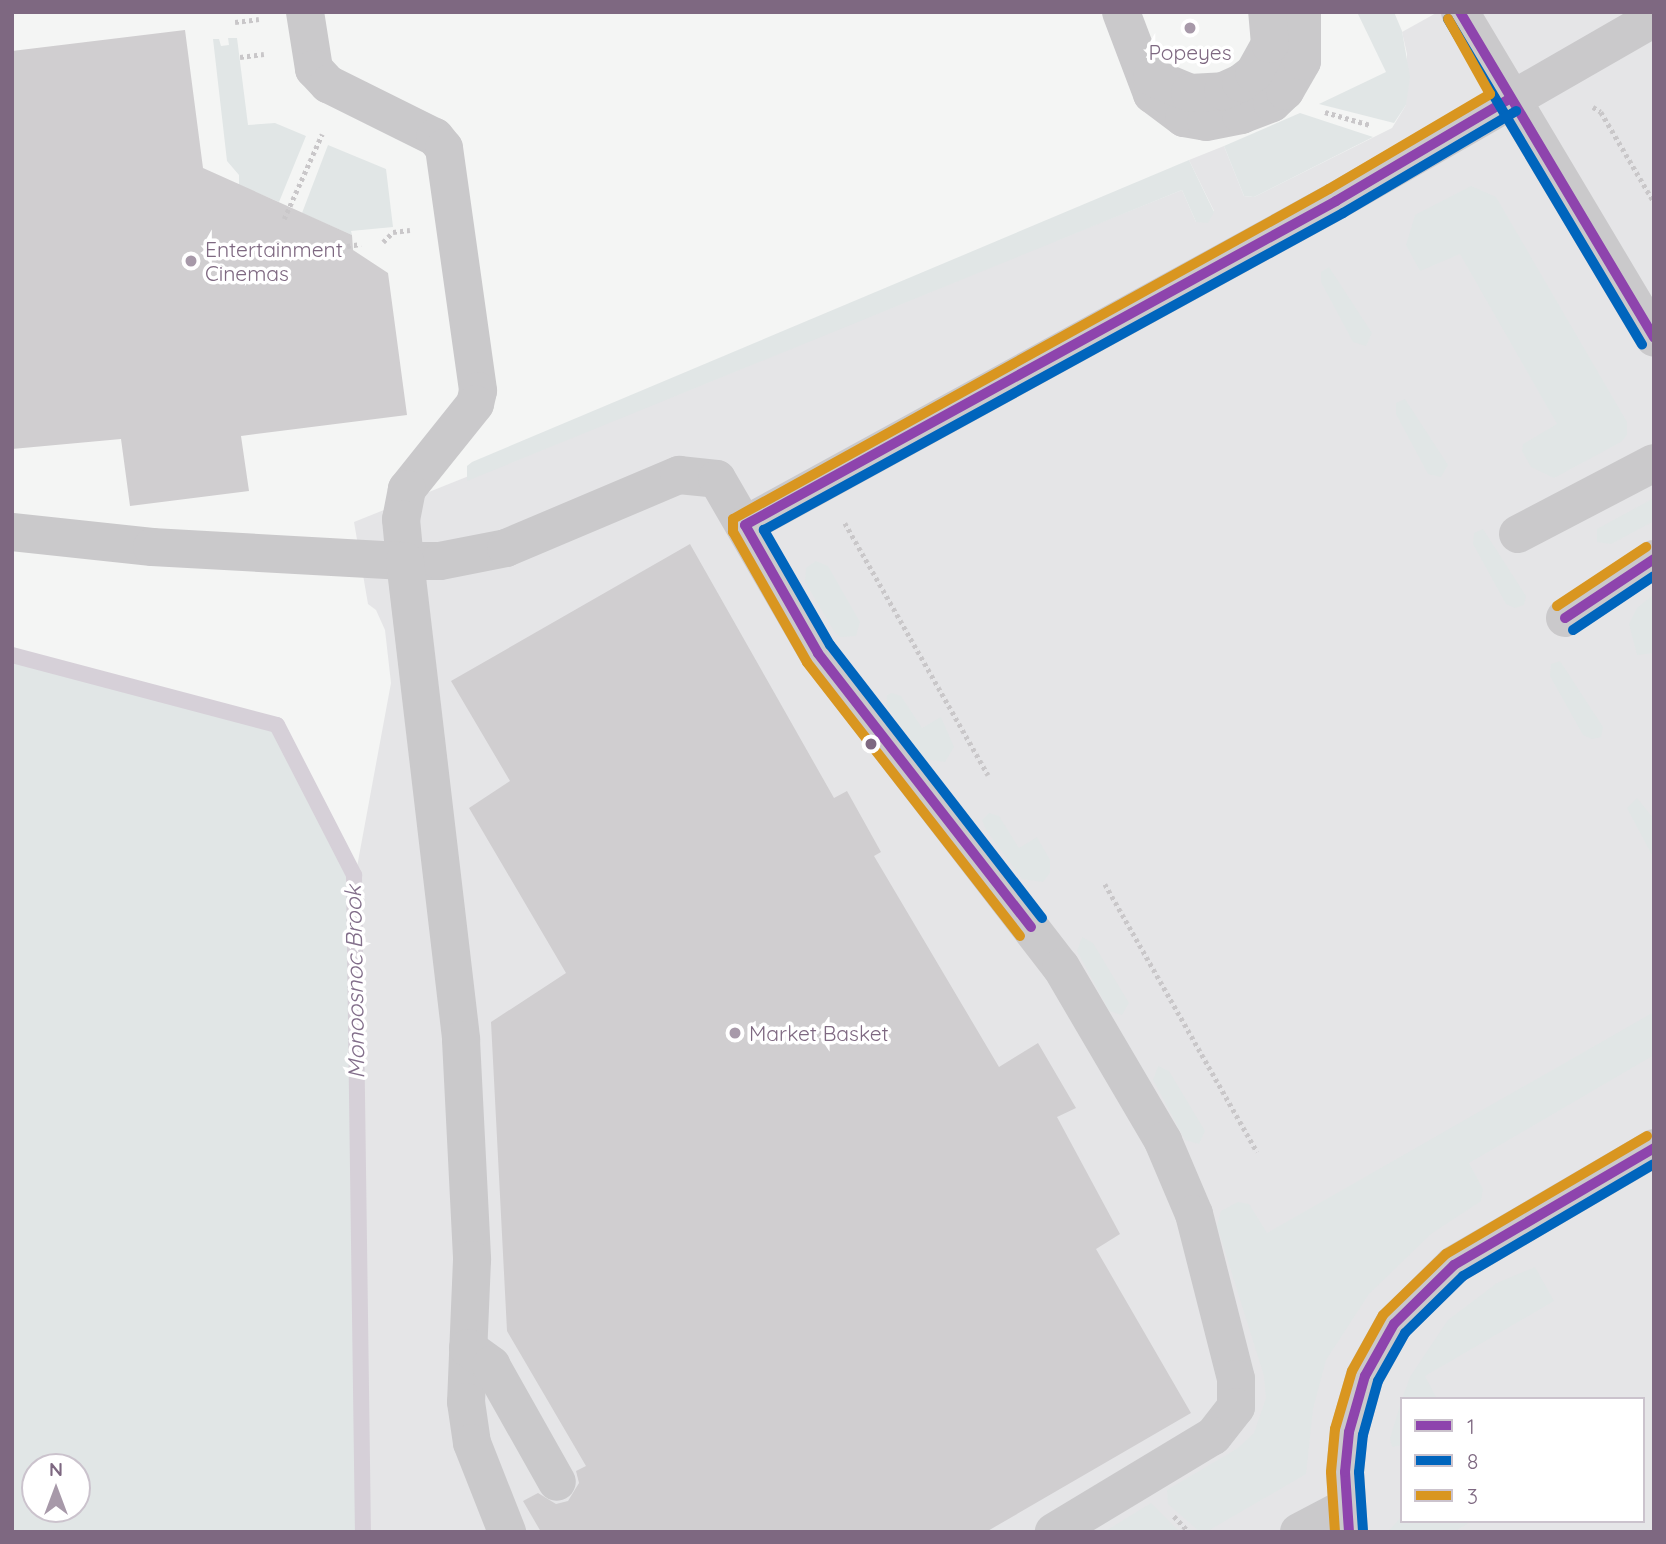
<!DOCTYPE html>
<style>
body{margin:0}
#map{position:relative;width:1666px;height:1544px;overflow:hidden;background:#f4f5f4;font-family:Quicksand,sans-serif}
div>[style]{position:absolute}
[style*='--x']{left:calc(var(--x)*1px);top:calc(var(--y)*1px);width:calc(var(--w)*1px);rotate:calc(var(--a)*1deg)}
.built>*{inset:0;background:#e5e5e7}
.green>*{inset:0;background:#e1e6e6}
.stream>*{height:16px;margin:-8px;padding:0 8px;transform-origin:8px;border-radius:8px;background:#d6d0d8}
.building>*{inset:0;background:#d0ced0}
.path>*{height:4.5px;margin-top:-2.25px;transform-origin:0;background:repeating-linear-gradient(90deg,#c9c7c9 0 3.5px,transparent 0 7px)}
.minor>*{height:38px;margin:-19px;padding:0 19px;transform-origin:19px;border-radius:19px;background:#cac9cb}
.bus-1>*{height:10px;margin:-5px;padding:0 5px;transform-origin:5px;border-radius:5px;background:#8e44ad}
.bus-2>*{height:10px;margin:-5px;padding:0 5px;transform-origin:5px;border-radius:5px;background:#0065bd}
.bus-3>*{height:10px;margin:-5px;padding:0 5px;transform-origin:5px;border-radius:5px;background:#d99620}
.dots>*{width:19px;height:19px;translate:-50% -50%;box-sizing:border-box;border:4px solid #fff;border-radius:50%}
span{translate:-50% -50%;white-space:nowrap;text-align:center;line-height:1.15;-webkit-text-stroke:7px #fff;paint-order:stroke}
.poi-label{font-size:21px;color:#7e6881}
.left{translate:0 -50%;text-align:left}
.water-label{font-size:23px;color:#826e8a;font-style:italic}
.frame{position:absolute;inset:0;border:14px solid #7e6881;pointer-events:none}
.legend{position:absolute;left:1400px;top:1397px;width:245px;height:126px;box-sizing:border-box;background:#fff;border:2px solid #cbc3cd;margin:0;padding:9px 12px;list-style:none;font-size:21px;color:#7e6881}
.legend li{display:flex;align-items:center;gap:14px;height:35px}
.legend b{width:35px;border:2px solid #cbc3cd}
.north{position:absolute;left:21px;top:1453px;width:70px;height:70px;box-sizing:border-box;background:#fff;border:2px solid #cbc3cd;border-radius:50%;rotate:0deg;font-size:19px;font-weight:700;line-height:28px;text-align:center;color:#7e6881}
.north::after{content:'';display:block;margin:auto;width:24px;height:32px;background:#a799a9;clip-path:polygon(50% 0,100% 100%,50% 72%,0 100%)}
</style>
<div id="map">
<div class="built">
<div style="clip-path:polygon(evenodd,1438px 12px,1654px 12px,1654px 1532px,363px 1532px,354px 883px,391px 683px,385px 630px,376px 610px,368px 604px,354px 522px,1182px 190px,1196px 222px,1214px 211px,1189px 160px,1224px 146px,1244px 196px,1254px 197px,1392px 128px,1406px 105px,1407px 54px,1402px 32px,1438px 12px,1402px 1399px,1643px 1399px,1643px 1521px,1402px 1521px,1402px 1399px)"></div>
</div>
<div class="green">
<div style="clip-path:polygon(1357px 12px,1394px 12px,1402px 31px,1410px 77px,1406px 105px,1394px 123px,1319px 104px,1386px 72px)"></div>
<div style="clip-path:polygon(228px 38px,237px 38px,248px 125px,275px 123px,306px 136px,279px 202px,239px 185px,239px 175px,227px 161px,213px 39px,219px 39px,221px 46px,229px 45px)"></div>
<div style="clip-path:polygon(1300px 113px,1373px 137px,1254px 197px,1244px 196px,1224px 146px)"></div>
<div style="clip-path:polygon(328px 145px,386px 169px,393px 227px,351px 231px,352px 235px,302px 213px)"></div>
<div style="clip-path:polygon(1189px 160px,1214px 212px,1208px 223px,1196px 222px,1182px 190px,467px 481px,467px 466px,472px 462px)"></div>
<div style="clip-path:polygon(1471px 186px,1496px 197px,1627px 422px,1627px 435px,1621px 442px,1554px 478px,1531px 467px,1522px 451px,1523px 444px,1557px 424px,1460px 254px,1420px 271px,1406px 245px,1415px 215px)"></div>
<div style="clip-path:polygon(1329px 267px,1372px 333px,1366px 346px,1353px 342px,1321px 282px,1321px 272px)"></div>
<div style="clip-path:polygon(1405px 399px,1448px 465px,1441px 477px,1428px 474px,1396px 414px,1396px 403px)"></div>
<div style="clip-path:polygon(1654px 498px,1654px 521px,1611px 544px,1597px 542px,1597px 529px)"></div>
<div style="clip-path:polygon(1483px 529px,1526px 596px,1524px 605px,1515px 608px,1506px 604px,1473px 544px,1474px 533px)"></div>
<div style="clip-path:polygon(816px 561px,828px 566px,860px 622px,856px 636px,840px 637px,834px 631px,805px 582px,806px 568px)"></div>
<div style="clip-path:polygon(1654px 594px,1654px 653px,1637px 655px,1629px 624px,1637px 608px)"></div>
<div style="clip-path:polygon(evenodd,12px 659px,277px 725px,354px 875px,363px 1532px,12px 1532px,12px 659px,35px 1467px,77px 1467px,77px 1509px,35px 1509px,35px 1467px)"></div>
<div style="clip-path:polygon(1560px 661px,1603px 727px,1601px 737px,1592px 739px,1583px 735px,1550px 676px,1551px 664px)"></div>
<div style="clip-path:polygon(892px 693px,901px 696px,922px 728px,941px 717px,954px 747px,945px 762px,924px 759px,886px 705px,887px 695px)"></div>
<div style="clip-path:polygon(1637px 798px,1654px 819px,1654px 859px,1627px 808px)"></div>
<div style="clip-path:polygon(989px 813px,999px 816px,1019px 848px,1037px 837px,1050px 860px,1050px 873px,1043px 882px,1022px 879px,986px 830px,982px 820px)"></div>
<div style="clip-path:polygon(1082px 937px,1093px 943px,1129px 1003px,1122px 1015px,1109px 1011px,1077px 951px)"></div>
<div style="clip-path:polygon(1654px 1012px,1654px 1055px,1469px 1163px,1483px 1189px,1481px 1201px,1431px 1234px,1369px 1294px,1326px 1360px,1313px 1409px,1306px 1474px,1206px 1532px,1200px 1532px,1168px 1504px,1167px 1490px,1238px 1448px,1254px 1433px,1266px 1398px,1264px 1376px,1217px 1226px,1221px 1211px,1238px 1202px,1249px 1204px,1267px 1233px)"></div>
<div style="clip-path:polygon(1158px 1066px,1169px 1071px,1205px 1131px,1199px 1144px,1185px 1140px,1153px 1080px)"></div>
<div style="clip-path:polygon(1535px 1267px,1554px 1301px,1425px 1376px,1437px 1399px,1402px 1399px,1410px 1377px,1448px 1320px,1497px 1283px)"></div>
<div style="clip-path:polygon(1402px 1399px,1402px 1445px,1392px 1447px,1390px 1438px)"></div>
<div style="clip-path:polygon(1151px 1503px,1180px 1532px,1104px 1532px)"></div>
<div style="clip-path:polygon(1402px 1516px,1402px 1521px,1472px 1521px,1454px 1532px,1388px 1532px)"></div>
</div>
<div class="stream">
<div style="--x:12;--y:655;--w:274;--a:14.8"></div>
<div style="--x:277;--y:725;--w:169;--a:62.8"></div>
<div style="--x:354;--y:875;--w:657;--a:89.22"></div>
</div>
<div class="building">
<div style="clip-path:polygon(185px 30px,203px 168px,352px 235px,353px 250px,388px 273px,407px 415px,241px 436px,249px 491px,130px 506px,121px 439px,12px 449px,12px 51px)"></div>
<div style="clip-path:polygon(690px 544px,834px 798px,847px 791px,881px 852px,874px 856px,999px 1067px,1038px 1043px,1076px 1108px,1057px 1117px,1120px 1234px,1096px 1249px,1191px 1413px,986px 1532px,541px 1532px,523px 1501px,538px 1493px,556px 1504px,568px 1501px,579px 1483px,576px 1471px,586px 1466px,507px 1331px,491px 1022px,566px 973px,469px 808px,510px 781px,451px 681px)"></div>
</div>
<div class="path">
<div style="--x:235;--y:22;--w:24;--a:-7"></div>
<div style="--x:240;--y:57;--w:24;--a:-7"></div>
<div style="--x:1593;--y:107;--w:9;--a:32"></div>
<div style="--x:1601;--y:112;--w:104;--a:59.5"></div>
<div style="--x:1325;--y:112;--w:47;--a:16.1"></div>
<div style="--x:284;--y:219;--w:93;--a:-65.9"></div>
<div style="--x:383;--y:242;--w:14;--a:-45"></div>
<div style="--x:393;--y:232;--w:17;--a:-7"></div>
<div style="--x:347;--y:246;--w:14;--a:-8"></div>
<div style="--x:845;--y:523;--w:290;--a:60.4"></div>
<div style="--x:1105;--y:884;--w:308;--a:60.4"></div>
<div style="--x:1174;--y:1516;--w:22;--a:47"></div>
</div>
<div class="minor">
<div style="--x:305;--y:12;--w:58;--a:81"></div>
<div style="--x:314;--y:69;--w:21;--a:47"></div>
<div style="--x:328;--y:84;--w:119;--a:26.4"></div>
<div style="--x:435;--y:137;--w:14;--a:51"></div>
<div style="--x:444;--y:148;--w:245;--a:82"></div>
<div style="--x:478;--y:391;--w:13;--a:103"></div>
<div style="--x:475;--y:404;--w:109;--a:128.7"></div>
<div style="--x:407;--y:489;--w:31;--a:101"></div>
<div style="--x:401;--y:519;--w:42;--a:84.6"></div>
<div style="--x:405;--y:561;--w:35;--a:0"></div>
<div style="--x:440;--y:561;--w:67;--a:-11.1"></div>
<div style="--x:506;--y:548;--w:188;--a:-22.9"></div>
<div style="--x:679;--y:475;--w:38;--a:6"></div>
<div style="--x:717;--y:479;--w:201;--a:59.9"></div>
<div style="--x:818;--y:653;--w:397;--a:52.3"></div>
<div style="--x:1061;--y:967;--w:202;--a:59.6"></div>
<div style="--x:1163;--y:1141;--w:79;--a:67"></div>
<div style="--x:1194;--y:1214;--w:170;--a:75.7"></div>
<div style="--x:1236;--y:1379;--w:28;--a:90"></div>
<div style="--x:1236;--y:1407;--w:37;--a:128"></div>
<div style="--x:1213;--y:1436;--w:186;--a:148.9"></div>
<div style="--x:1121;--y:12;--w:88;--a:69.3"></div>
<div style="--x:1152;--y:94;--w:40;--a:37"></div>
<div style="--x:1184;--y:118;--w:22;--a:10"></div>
<div style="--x:1206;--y:122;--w:36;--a:-11"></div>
<div style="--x:1241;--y:115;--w:33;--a:-21"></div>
<div style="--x:1272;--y:103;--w:18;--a:-43"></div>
<div style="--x:1285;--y:91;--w:34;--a:-60"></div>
<div style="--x:1302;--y:61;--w:49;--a:-90"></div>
<div style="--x:1460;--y:12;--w:379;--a:59.2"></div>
<div style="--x:1152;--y:77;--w:41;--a:22.8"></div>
<div style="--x:1190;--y:93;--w:33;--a:-3"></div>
<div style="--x:1223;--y:91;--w:20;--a:-24"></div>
<div style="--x:1241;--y:83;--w:16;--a:-38"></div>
<div style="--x:1254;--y:73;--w:33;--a:-61"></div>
<div style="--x:1270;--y:44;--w:32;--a:-95"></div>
<div style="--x:745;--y:525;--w:674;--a:-28.73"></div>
<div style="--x:1336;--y:201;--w:367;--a:-29.9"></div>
<div style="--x:12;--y:532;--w:141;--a:6.1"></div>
<div style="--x:152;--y:547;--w:253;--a:3.2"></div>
<div style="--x:405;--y:561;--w:482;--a:83.3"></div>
<div style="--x:461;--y:1040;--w:220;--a:87.1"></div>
<div style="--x:472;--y:1260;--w:142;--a:92.4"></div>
<div style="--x:466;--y:1402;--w:41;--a:81.7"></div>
<div style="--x:472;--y:1443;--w:96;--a:68.5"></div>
<div style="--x:1518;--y:534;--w:153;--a:-27.6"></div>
<div style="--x:1565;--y:618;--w:107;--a:-33.5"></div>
<div style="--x:468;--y:1348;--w:29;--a:36"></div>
<div style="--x:491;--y:1365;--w:134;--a:60.6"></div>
<div style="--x:1299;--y:1532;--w:52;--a:-27.6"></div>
<div style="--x:1349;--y:1532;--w:60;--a:-93.8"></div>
<div style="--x:1345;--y:1472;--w:40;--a:-84.3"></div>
<div style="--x:1349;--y:1432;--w:58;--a:-74.1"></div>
<div style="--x:1365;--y:1376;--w:60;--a:-60.9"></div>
<div style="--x:1394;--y:1324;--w:84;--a:-44.5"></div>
<div style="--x:1454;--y:1265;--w:232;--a:-30.3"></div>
</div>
<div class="bus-1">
<div style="--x:1460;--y:12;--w:379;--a:59.2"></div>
<div style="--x:1565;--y:618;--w:107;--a:-33.5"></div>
<div style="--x:1031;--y:927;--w:347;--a:-127.9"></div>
<div style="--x:818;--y:653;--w:147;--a:-119.7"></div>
<div style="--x:745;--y:525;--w:674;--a:-28.73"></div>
<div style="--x:1336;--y:201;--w:201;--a:-30.5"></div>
<div style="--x:1349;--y:1532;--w:60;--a:-93.8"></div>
<div style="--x:1345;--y:1472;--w:40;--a:-84.3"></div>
<div style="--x:1349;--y:1432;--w:58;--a:-74.1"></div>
<div style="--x:1365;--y:1376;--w:60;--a:-60.9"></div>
<div style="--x:1394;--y:1324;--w:84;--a:-44.5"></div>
<div style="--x:1454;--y:1265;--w:232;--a:-30.3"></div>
</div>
<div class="bus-2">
<div style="--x:1448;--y:19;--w:379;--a:59.2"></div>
<div style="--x:1573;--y:630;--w:97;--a:-33.7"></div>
<div style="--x:1042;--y:918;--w:346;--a:-127.8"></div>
<div style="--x:830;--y:645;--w:133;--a:-119.9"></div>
<div style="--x:764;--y:530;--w:660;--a:-28.7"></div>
<div style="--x:1343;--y:213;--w:201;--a:-30.5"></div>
<div style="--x:1363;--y:1531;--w:59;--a:-93.9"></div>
<div style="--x:1359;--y:1472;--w:37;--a:-84"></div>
<div style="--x:1363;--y:1435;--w:56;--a:-74.5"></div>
<div style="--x:1378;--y:1381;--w:55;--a:-60.6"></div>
<div style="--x:1405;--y:1333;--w:81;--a:-44.5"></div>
<div style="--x:1463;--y:1276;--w:221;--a:-30.4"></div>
</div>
<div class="bus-3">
<div style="--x:1557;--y:606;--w:107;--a:-33.5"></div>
<div style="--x:1020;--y:936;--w:347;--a:-127.9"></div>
<div style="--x:807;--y:662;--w:150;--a:-119.6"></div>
<div style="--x:733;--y:532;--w:13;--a:-90"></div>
<div style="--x:733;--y:519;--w:681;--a:-28.97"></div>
<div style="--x:1329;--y:189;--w:187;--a:-30.5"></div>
<div style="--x:1490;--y:94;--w:86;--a:-119.2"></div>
<div style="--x:1335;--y:1532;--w:60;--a:-93.8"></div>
<div style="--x:1331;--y:1472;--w:43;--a:-84.7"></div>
<div style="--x:1335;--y:1429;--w:60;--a:-73.7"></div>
<div style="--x:1352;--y:1371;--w:64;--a:-61"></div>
<div style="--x:1383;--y:1315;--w:88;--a:-44.1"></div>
<div style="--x:1446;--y:1254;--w:233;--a:-30.4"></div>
</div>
<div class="dots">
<div style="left:1190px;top:28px;background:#a799a9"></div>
<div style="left:191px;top:261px;background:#a799a9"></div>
<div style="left:871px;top:744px;background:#7e6881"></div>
<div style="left:735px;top:1033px;background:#a799a9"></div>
</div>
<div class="poi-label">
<span style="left:1190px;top:52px">Popeyes</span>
<span class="left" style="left:205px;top:261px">Entertainment<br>Cinemas</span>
<span class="left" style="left:749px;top:1033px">Market Basket</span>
</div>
<div class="water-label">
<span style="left:355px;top:982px;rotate:-91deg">Monoosnoc Brook</span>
</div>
<div class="frame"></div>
<ul class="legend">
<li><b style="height:9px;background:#8e44ad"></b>1</li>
<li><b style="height:9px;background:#0065bd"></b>8</li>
<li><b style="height:9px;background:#d99620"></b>3</li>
</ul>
<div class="north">N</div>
</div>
